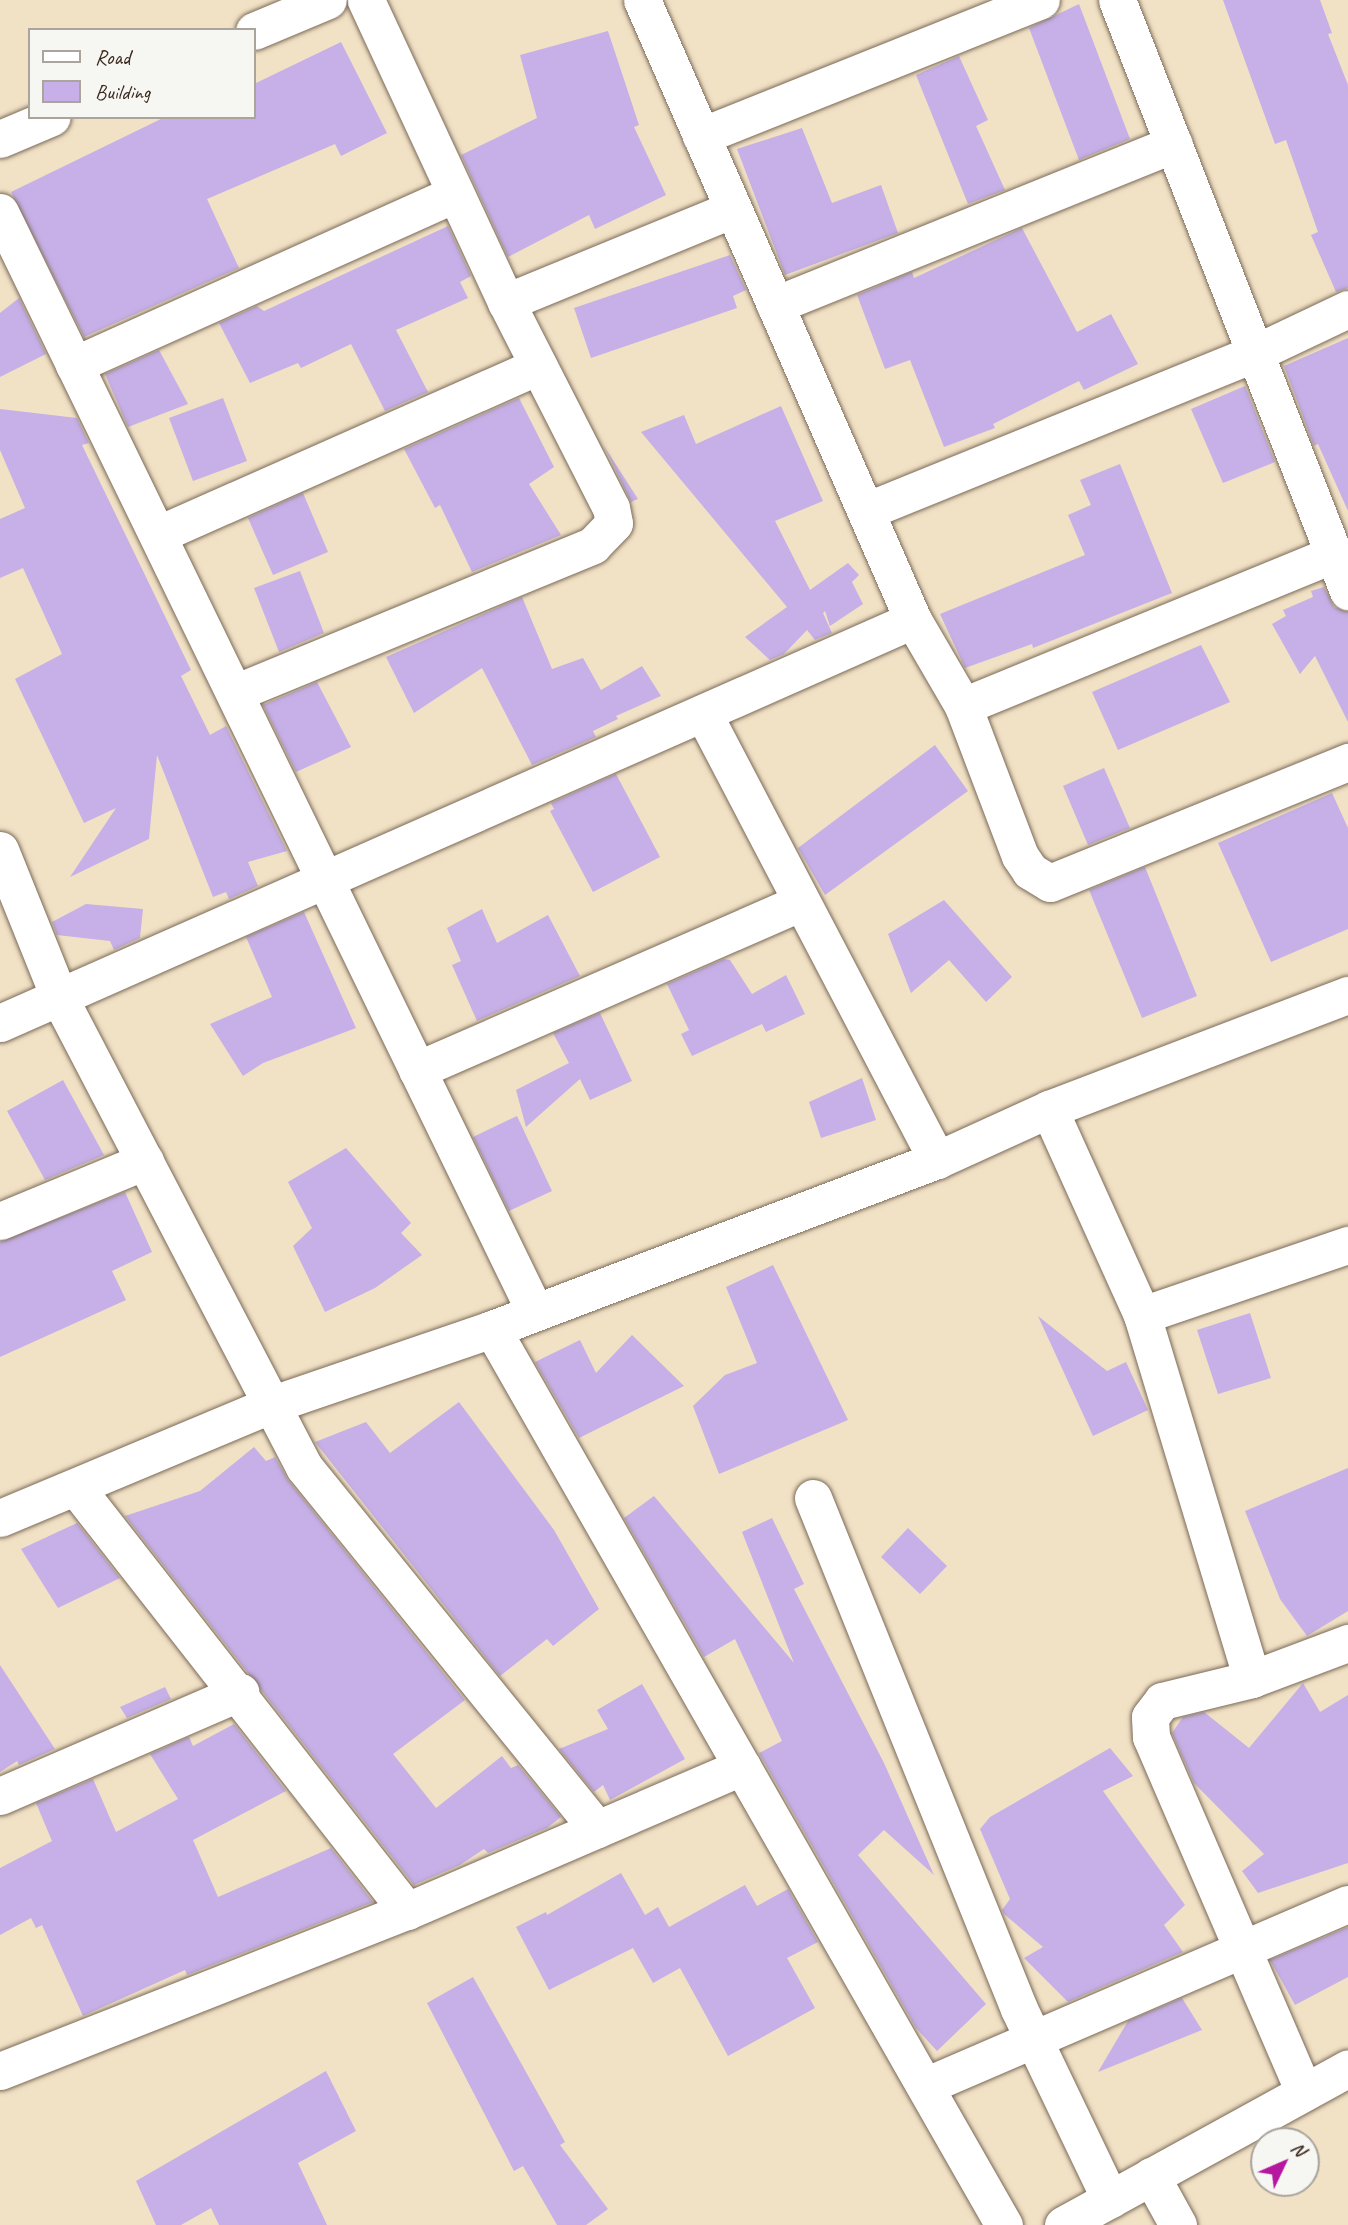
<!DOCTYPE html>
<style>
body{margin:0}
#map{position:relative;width:1348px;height:2225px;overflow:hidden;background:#f1e1c5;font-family:Caveat,sans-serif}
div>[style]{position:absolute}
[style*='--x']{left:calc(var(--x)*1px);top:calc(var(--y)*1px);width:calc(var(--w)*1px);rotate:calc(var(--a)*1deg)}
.building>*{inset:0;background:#c6b0e7}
.roads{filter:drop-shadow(0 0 2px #7b6a58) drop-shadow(0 0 2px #7b6a58)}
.minor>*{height:37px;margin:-18.5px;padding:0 18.5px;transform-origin:18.5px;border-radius:18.5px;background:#fff}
span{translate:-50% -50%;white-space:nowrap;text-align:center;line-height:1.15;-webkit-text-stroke:7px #f6f6f2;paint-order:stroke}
.legend{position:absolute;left:28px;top:28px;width:228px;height:91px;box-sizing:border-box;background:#f6f6f2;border:2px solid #aba49d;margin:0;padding:9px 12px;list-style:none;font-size:21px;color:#3b2a1e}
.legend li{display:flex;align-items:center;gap:14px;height:35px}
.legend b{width:35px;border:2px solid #aba49d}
.north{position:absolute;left:1250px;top:2127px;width:70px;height:70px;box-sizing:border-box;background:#f6f6f2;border:2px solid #aba49d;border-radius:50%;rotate:46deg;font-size:19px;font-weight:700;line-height:28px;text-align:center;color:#3b2a1e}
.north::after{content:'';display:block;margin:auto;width:24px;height:32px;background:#b5179e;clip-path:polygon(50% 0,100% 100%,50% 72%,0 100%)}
</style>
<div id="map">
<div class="building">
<div style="clip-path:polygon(1223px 0,1320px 0,1332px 33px,1328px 34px,1348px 85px,1348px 288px,1336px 292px,1311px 235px,1318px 232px,1286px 140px,1275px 144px)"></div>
<div style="clip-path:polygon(1079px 4px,1130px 139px,1079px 160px,1029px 28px)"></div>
<div style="clip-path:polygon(608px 31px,639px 125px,634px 127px,666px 195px,595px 229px,589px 215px,508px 257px,461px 155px,537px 118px,520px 55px)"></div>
<div style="clip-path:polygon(341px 42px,387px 133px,341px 156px,335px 144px,207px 199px,239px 268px,84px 337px,11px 192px,165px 117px,254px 117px,254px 84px)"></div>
<div style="clip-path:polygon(959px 56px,988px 120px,976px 126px,1005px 190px,968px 204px,916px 75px)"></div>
<div style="clip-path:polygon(802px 128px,832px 203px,881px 185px,898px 233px,785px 275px,737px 149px)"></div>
<div style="clip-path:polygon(448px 226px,471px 276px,460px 282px,468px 298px,396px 330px,428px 392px,385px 411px,351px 344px,301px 368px,298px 363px,250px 383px,219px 323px,257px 306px,264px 311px)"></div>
<div style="clip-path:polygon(1022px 228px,1077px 332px,1111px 314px,1138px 364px,1084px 390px,1079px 381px,993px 424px,995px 428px,944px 447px,910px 360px,885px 369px,857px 295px,912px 272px,914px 278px)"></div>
<div style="clip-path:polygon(730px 255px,746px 290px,733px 296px,737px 308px,591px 358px,574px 308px)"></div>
<div style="clip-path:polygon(19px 298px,46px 354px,0 377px,0 313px)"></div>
<div style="clip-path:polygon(1348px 338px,1348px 511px,1318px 444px,1314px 446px,1284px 366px)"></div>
<div style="clip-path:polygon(159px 350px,188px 404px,128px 427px,105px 374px)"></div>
<div style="clip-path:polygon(1245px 386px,1275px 462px,1223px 483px,1191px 409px)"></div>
<div style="clip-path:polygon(223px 398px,247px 461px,193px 481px,169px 418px)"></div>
<div style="clip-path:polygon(519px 398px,554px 467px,529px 484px,561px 535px,472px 572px,440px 505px,435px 508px,404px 449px)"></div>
<div style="clip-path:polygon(781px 406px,823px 501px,775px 521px,810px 590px,848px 563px,859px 575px,852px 582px,863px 604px,830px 626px,825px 611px,823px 613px,832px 633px,815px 640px,807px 630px,784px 654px,770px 660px,745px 637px,787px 607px,641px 432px,684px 415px,696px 444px)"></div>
<div style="clip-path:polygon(0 409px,77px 418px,89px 443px,82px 445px,191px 670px,181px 676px,210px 735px,226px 726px,287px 851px,248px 862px,258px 886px,229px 899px,226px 892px,213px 897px,157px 755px,149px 839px,70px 877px,116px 808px,84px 823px,15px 679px,62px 654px,23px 568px,0 578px,0 519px,25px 508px,0 450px)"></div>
<div style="clip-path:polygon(604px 446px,638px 499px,631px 502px)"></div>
<div style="clip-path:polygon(1120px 464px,1172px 593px,1033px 648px,1032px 644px,965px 668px,940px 614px,1085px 555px,1068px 515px,1091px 505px,1080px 480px)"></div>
<div style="clip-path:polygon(303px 493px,328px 552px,273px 575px,248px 518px)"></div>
<div style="clip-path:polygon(300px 571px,324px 633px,279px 652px,254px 588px)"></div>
<div style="clip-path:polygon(1324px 587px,1334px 607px,1348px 612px,1348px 722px,1315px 656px,1300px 674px,1272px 624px,1286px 616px,1283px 610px,1313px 597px,1311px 591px)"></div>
<div style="clip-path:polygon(522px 597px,552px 669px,583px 658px,601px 690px,642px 666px,661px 696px,616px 716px,618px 719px,593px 731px,596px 737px,532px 765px,482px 668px,414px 713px,386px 657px)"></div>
<div style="clip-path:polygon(1201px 645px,1230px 702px,1118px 750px,1092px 692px)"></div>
<div style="clip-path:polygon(317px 682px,351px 747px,296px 772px,263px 705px)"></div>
<div style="clip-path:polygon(935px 745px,968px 791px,825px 895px,798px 848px)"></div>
<div style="clip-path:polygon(1104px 768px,1130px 828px,1088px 845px,1063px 786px)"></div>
<div style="clip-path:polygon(616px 774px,660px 857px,593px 892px,550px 811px,554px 809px,551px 803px)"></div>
<div style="clip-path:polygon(1332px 793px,1348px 828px,1348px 929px,1271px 962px,1218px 843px)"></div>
<div style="clip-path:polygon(1145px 867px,1197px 996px,1142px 1018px,1089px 890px)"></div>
<div style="clip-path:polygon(944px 900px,1012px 977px,986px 1002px,949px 960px,911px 993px,888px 934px)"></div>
<div style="clip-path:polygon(86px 904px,143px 909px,140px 938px,114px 950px,110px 941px,57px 935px,52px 922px)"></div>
<div style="clip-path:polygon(482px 909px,497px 943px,548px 915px,580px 976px,477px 1021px,452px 965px,461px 961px,447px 928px)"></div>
<div style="clip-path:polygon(304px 912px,356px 1028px,263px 1063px,243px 1076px,210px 1024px,272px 997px,246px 937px)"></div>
<div style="clip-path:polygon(724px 959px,730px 960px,752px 994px,786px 975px,805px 1014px,766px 1032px,762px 1024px,692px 1056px,681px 1034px,689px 1030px,667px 984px)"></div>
<div style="clip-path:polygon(600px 1013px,632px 1081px,590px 1100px,580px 1079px,526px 1127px,516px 1090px,569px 1063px,553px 1033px)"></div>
<div style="clip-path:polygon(862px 1078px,876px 1120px,821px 1138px,809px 1102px)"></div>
<div style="clip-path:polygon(63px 1080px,104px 1155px,45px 1180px,7px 1111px)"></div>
<div style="clip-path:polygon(517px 1116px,552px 1191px,509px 1211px,473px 1137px)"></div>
<div style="clip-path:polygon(346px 1148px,411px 1223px,401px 1233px,422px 1255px,375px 1288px,325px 1312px,293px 1246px,312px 1228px,288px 1182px)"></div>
<div style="clip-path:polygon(125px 1192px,152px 1252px,112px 1271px,126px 1300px,0 1357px,0 1242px)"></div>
<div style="clip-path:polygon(773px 1265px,848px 1420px,719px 1474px,693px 1406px,725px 1375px,757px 1363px,726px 1287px)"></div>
<div style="clip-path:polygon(1250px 1313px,1271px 1378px,1218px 1394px,1197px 1330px)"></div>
<div style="clip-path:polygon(1038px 1316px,1107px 1371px,1126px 1362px,1148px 1410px,1093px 1436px)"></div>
<div style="clip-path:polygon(632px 1335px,684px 1386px,579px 1438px,535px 1362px,580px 1340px,596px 1373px)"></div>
<div style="clip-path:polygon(459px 1402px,554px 1530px,599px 1609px,553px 1646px,547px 1639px,500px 1676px,315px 1442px,366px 1422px,390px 1453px)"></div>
<div style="clip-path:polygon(254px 1447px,266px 1461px,275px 1457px,288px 1480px,465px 1700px,393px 1754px,436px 1808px,502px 1756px,511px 1768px,518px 1765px,561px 1817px,547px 1828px,488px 1853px,484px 1849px,460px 1865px,414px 1885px,125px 1516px,200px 1491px)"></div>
<div style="clip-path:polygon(1348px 1468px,1348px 1611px,1307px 1636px,1280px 1599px,1245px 1511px)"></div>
<div style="clip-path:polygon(654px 1496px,794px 1663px,742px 1532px,772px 1518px,804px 1584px,794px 1589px,884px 1763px,934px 1875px,884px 1830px,858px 1855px,986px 2004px,937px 2051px,916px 2028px,759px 1753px,782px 1741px,735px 1639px,704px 1657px,624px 1518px)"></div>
<div style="clip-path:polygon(77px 1523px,120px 1578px,58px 1608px,21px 1549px)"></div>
<div style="clip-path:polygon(908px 1528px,947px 1566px,920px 1594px,881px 1557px)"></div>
<div style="clip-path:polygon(0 1665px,55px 1749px,19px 1765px,17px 1761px,0 1772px)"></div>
<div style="clip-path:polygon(1303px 1683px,1320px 1712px,1348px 1695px,1348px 1863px,1258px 1893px,1242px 1871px,1264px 1854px,1194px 1783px,1172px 1733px,1183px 1717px,1204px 1712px,1249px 1748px)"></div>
<div style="clip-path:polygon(642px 1684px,685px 1759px,610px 1800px,603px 1785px,594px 1792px,559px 1749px,608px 1729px,597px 1710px)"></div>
<div style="clip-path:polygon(165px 1687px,171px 1699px,127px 1718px,120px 1707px)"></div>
<div style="clip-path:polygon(234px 1724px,286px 1791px,193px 1840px,218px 1897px,331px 1848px,373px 1902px,187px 1975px,185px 1970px,83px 2016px,42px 1925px,36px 1928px,31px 1918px,0 1935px,0 1868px,52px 1841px,36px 1803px,93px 1779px,116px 1832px,178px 1799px,150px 1754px,189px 1737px,193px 1746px)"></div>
<div style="clip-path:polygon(1110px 1748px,1133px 1776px,1103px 1791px,1185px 1905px,1164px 1925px,1183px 1952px,1068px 2002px,1024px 1958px,1043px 1947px,1004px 1914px,1002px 1910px,1010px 1899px,980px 1829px,990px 1817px)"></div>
<div style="clip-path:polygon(621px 1873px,645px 1915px,658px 1907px,669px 1927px,745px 1885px,757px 1906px,788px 1889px,818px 1942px,787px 1958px,815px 2008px,728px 2056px,680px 1968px,653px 1983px,633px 1948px,549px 1990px,516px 1927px,546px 1912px,547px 1915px)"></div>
<div style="clip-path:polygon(1348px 1927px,1348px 1977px,1295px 2005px,1270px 1960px)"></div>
<div style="clip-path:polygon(473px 1977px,565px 2142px,560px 2145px,608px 2209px,586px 2225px,557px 2225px,523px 2166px,514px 2171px,427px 2003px)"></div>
<div style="clip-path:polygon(1182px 1998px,1202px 2030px,1098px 2072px,1128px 2021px)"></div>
<div style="clip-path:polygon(326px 2071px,356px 2131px,298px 2163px,327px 2225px,219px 2225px,211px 2208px,181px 2225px,156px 2225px,136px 2181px)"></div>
</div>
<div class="roads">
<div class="minor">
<div style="--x:642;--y:0;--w:677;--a:66.39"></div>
<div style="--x:913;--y:620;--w:99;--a:59.8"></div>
<div style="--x:963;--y:706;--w:160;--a:69.2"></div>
<div style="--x:1020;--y:856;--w:18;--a:56"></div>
<div style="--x:1030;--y:871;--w:23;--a:31"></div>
<div style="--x:1050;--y:883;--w:322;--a:-22.1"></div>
<div style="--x:1117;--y:0;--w:635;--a:68.65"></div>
<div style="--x:254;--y:31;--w:80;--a:-22.7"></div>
<div style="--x:701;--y:136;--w:366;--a:-21.8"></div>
<div style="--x:0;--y:139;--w:56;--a:-22.9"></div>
<div style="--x:0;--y:212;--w:1221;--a:64.06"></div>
<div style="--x:506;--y:302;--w:245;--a:-22.3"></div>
<div style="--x:775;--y:305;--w:430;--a:-22"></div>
<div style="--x:74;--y:365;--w:418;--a:-24.2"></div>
<div style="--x:866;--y:511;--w:420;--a:-22.1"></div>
<div style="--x:1255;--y:353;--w:103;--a:-25.3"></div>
<div style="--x:159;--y:534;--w:415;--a:-23.9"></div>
<div style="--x:237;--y:692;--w:385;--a:-22.4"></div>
<div style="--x:593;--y:545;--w:30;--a:-46"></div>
<div style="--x:614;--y:523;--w:15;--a:-101"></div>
<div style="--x:611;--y:508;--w:231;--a:-117"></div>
<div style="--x:506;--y:302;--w:333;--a:-114.9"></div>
<div style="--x:963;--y:706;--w:401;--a:-22.3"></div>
<div style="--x:703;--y:713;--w:505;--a:62.37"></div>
<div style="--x:0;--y:850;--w:161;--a:68.1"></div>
<div style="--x:60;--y:999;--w:528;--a:62.46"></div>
<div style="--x:304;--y:1467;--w:466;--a:51"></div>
<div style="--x:0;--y:1023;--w:998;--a:-23.82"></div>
<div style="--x:417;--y:1070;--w:419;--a:-23.6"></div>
<div style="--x:1049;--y:1109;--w:226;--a:65.7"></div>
<div style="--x:1142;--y:1315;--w:380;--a:73.2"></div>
<div style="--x:0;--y:1221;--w:157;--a:-22.5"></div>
<div style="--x:1142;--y:1315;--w:218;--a:-18.8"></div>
<div style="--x:492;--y:1329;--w:1032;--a:60.26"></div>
<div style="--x:77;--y:1489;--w:536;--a:51.97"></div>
<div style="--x:813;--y:1498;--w:551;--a:68.04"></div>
<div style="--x:1019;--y:2009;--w:211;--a:64.4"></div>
<div style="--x:0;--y:1518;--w:293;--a:-22.7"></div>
<div style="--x:270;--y:1405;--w:235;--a:-18.9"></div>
<div style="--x:492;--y:1329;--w:476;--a:-20.8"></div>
<div style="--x:937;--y:1160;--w:123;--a:-24.5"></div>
<div style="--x:1049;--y:1109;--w:320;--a:-20.9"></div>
<div style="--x:0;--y:1796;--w:262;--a:-23.4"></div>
<div style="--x:0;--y:2071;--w:437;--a:-21.5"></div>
<div style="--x:407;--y:1911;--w:365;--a:-23.3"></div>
<div style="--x:925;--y:2086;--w:460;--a:-23.3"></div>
<div style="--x:1304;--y:2092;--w:387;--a:-113.3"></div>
<div style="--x:1151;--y:1737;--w:20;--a:-93"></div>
<div style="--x:1150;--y:1717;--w:20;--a:-53"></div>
<div style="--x:1162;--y:1701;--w:93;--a:-13.7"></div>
<div style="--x:1252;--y:1679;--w:103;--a:-20.6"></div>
<div style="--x:1151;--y:2176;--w:56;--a:61.1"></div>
<div style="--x:1063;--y:2225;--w:325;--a:-28.8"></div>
</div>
</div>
<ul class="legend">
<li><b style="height:9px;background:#fff"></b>Road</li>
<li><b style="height:19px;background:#c6b0e7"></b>Building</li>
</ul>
<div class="north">N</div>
</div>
